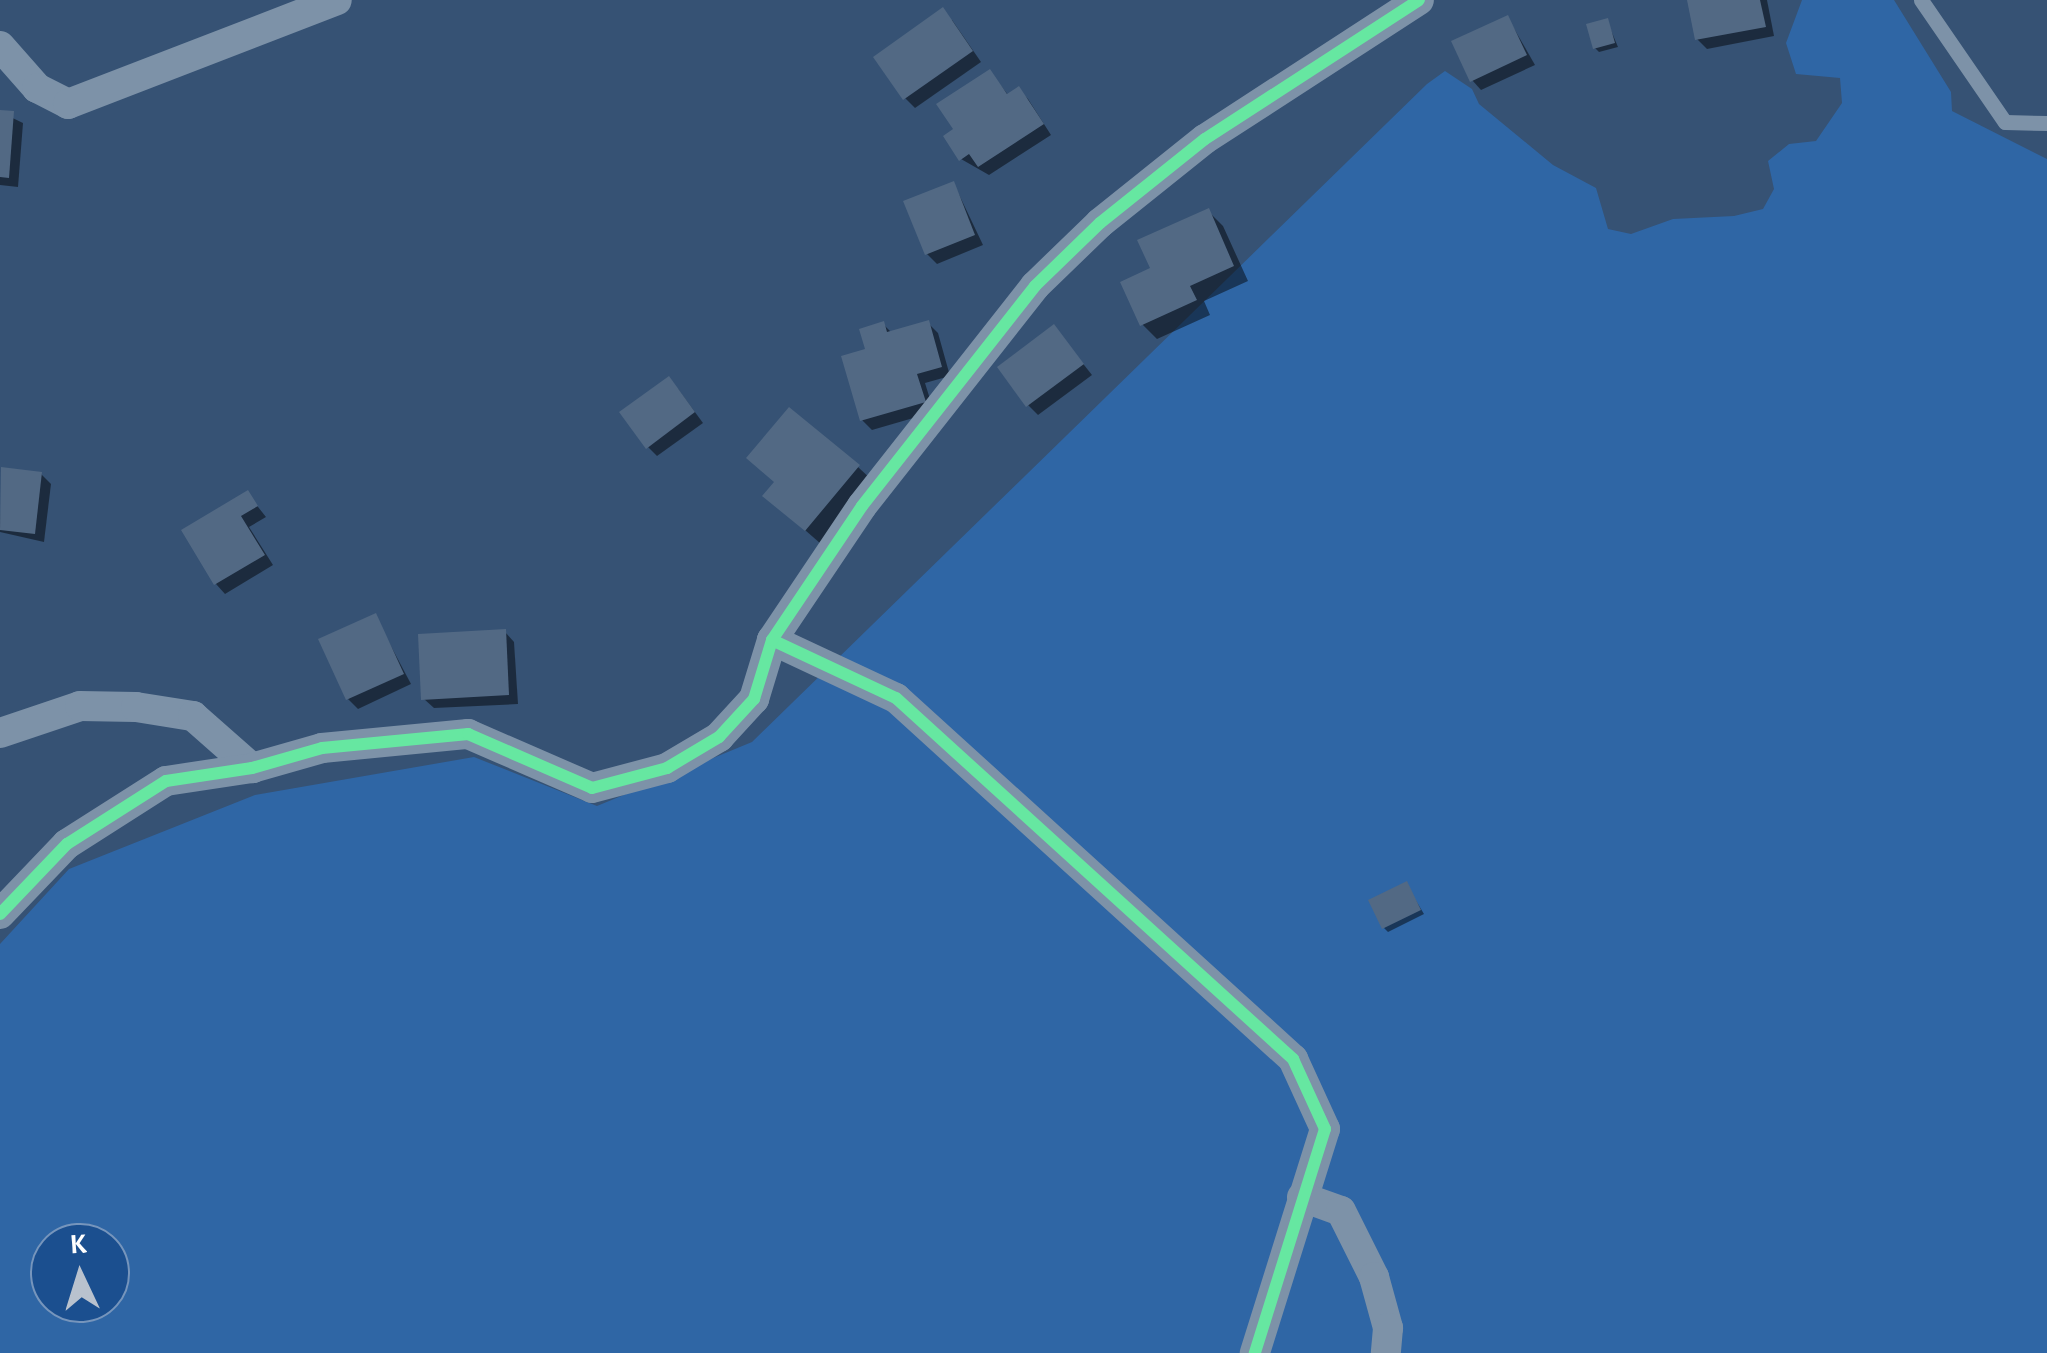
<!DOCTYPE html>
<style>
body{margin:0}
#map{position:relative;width:2047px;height:1353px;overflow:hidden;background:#365274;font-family:"Alegreya Sans",sans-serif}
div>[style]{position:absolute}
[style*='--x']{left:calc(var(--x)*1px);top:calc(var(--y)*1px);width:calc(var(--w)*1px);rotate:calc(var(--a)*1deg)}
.green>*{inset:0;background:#2f66a5}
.shadow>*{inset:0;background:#0007}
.building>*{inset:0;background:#526984}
.lane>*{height:15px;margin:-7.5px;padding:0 7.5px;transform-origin:7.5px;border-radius:7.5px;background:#7d92a8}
.street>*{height:30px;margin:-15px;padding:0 15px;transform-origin:15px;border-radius:15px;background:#7d92a8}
.cycleway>*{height:12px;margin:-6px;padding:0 6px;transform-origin:6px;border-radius:6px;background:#66e7a1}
span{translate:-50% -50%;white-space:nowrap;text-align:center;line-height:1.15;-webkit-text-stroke:8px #1b4f8f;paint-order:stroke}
.north{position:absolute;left:30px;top:1223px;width:100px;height:100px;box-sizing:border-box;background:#1b4f8f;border:2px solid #7695bc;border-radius:50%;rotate:356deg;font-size:28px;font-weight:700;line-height:40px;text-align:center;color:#fff}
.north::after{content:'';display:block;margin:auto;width:35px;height:45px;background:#b9c2ce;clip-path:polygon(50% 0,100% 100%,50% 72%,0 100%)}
</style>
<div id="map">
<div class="green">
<div style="clip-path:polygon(evenodd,1802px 0,1894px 0,1951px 92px,1952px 111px,2047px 159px,2047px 1353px,0 1353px,0 944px,69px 869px,255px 795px,474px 757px,597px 806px,752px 742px,1427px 84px,1445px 71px,1472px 89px,1479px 104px,1553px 165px,1596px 188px,1608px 229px,1631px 234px,1673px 219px,1734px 216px,1763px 209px,1774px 189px,1768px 161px,1789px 144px,1816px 141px,1842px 103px,1840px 78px,1796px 74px,1786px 43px,1802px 0,50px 1243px,110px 1243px,110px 1303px,50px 1303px,50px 1243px)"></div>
</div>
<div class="shadow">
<div style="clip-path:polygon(1689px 0,1767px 0,1774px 36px,1707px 49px,1697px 39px)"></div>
<div style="clip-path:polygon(1508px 18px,1535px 65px,1481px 90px,1472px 80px)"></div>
<div style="clip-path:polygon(952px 20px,981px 62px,915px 108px,905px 98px)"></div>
<div style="clip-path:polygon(1607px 21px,1618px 47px,1599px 52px,1595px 48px)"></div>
<div style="clip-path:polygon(990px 72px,1009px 96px,1018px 89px,1028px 99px,1051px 135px,989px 175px,961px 159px,956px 130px)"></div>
<div style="clip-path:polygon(0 112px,23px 123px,18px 187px,0 185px)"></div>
<div style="clip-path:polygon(954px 184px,983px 245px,937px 264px,927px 254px)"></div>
<div style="clip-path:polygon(1208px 211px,1223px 226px,1248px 281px,1204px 301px,1210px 315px,1157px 339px,1142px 324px,1153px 269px)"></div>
<div style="clip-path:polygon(928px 323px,938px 333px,950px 376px,925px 383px,934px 412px,872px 430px,862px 420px,868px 351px,883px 324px,892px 333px)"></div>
<div style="clip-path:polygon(1054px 327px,1092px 375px,1038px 415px,1028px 405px)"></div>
<div style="clip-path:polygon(678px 389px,703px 423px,657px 456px,648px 447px)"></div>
<div style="clip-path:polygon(858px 467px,873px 481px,821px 544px,766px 496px)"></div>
<div style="clip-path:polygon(3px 470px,41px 474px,51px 484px,44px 542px,0 532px)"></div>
<div style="clip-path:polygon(247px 493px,266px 517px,249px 527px,273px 565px,225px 594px,216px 584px)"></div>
<div style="clip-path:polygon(375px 616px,411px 684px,358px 709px,348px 699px)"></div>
<div style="clip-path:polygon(505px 632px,514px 642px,518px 704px,434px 708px,424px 699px)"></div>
<div style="clip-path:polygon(1406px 884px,1424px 914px,1388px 932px,1384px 928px)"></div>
</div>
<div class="building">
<div style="clip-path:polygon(1687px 0,1760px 0,1766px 27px,1695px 40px)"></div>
<div style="clip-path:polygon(943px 7px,973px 51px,903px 100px,873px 57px)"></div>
<div style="clip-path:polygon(1508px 15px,1527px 55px,1470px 82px,1451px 41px)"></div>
<div style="clip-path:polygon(1608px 18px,1615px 43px,1593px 49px,1586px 24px)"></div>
<div style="clip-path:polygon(990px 69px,1007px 94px,1019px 86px,1044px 124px,978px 167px,969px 154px,959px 161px,943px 136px,953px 129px,936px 104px)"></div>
<div style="clip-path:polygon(0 110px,14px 111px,9px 178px,0 177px)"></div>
<div style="clip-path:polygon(954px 181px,975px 235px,925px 255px,903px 201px)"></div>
<div style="clip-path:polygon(1209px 208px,1234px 266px,1190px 286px,1197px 300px,1140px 326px,1120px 282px,1150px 268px,1137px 240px)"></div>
<div style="clip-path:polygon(929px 320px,942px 367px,917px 374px,926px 402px,860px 421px,841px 356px,865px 349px,859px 329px,884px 321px,887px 332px)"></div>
<div style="clip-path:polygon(1054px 324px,1084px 364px,1026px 407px,997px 367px)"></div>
<div style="clip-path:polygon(669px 376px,695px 412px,646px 449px,619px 412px)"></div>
<div style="clip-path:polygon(789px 407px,860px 465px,805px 531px,762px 496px,774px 482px,746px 458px)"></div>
<div style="clip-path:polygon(1px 467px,42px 472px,35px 534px,0 530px)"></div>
<div style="clip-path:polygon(248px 490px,258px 506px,241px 516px,265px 555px,214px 585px,181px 530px)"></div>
<div style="clip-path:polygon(376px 613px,404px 674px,346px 700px,318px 639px)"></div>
<div style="clip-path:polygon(506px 629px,509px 695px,421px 700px,418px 634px)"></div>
<div style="clip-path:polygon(1407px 881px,1421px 910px,1382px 929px,1368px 900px)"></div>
</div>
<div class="lane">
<div style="--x:1921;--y:0;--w:148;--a:55.5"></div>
<div style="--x:2005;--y:122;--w:42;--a:1.4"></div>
</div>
<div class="street">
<div style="--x:0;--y:46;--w:56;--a:48.6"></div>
<div style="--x:37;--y:88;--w:35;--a:27"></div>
<div style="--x:68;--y:104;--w:288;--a:-21.1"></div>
<div style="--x:772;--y:640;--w:137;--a:25.1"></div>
<div style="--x:896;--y:698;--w:537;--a:42.28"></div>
<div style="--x:1293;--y:1059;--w:77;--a:65.4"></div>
<div style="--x:1325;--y:1129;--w:235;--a:107.4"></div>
<div style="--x:0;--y:733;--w:84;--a:-18.6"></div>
<div style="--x:80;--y:706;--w:56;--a:1"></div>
<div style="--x:136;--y:707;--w:58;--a:9"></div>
<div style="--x:193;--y:716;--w:79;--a:41.4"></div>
<div style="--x:0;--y:914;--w:97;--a:-46.3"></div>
<div style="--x:67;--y:844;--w:117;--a:-32.5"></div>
<div style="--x:166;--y:781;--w:87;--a:-8.6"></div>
<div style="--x:252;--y:768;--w:73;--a:-15.9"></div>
<div style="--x:322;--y:748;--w:147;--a:-5.5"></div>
<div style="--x:468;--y:734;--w:135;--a:23.5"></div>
<div style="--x:592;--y:788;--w:78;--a:-14.9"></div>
<div style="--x:667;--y:768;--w:61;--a:-30.8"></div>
<div style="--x:719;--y:737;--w:52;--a:-47.4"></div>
<div style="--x:754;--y:699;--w:62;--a:-73"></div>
<div style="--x:772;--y:640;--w:161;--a:-56.1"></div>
<div style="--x:862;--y:506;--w:280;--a:-51.8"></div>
<div style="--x:1035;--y:286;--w:91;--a:-44.1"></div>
<div style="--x:1100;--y:223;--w:134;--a:-38.7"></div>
<div style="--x:1205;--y:139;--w:255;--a:-33"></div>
<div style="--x:1302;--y:1197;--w:41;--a:19.7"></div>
<div style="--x:1341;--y:1211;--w:74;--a:63.4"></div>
<div style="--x:1374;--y:1277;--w:53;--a:74.6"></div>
<div style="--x:1388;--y:1328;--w:25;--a:95"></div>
</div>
<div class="cycleway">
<div style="--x:772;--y:640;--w:137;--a:25.1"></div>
<div style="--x:896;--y:698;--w:537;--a:42.28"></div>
<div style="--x:1293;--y:1059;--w:77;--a:65.4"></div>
<div style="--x:1325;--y:1129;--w:235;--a:107.4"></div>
<div style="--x:0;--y:914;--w:97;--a:-46.3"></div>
<div style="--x:67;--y:844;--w:117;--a:-32.5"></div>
<div style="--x:166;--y:781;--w:87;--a:-8.6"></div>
<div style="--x:252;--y:768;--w:73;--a:-15.9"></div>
<div style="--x:322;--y:748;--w:147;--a:-5.5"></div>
<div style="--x:468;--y:734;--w:135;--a:23.5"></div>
<div style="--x:592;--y:788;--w:78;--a:-14.9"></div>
<div style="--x:667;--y:768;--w:61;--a:-30.8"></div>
<div style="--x:719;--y:737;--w:52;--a:-47.4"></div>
<div style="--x:754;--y:699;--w:62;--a:-73"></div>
<div style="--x:772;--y:640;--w:161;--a:-56.1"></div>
<div style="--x:862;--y:506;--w:280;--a:-51.8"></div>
<div style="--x:1035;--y:286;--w:91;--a:-44.1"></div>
<div style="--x:1100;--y:223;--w:134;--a:-38.7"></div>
<div style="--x:1205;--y:139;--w:255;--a:-33"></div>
</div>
<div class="north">K</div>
</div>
